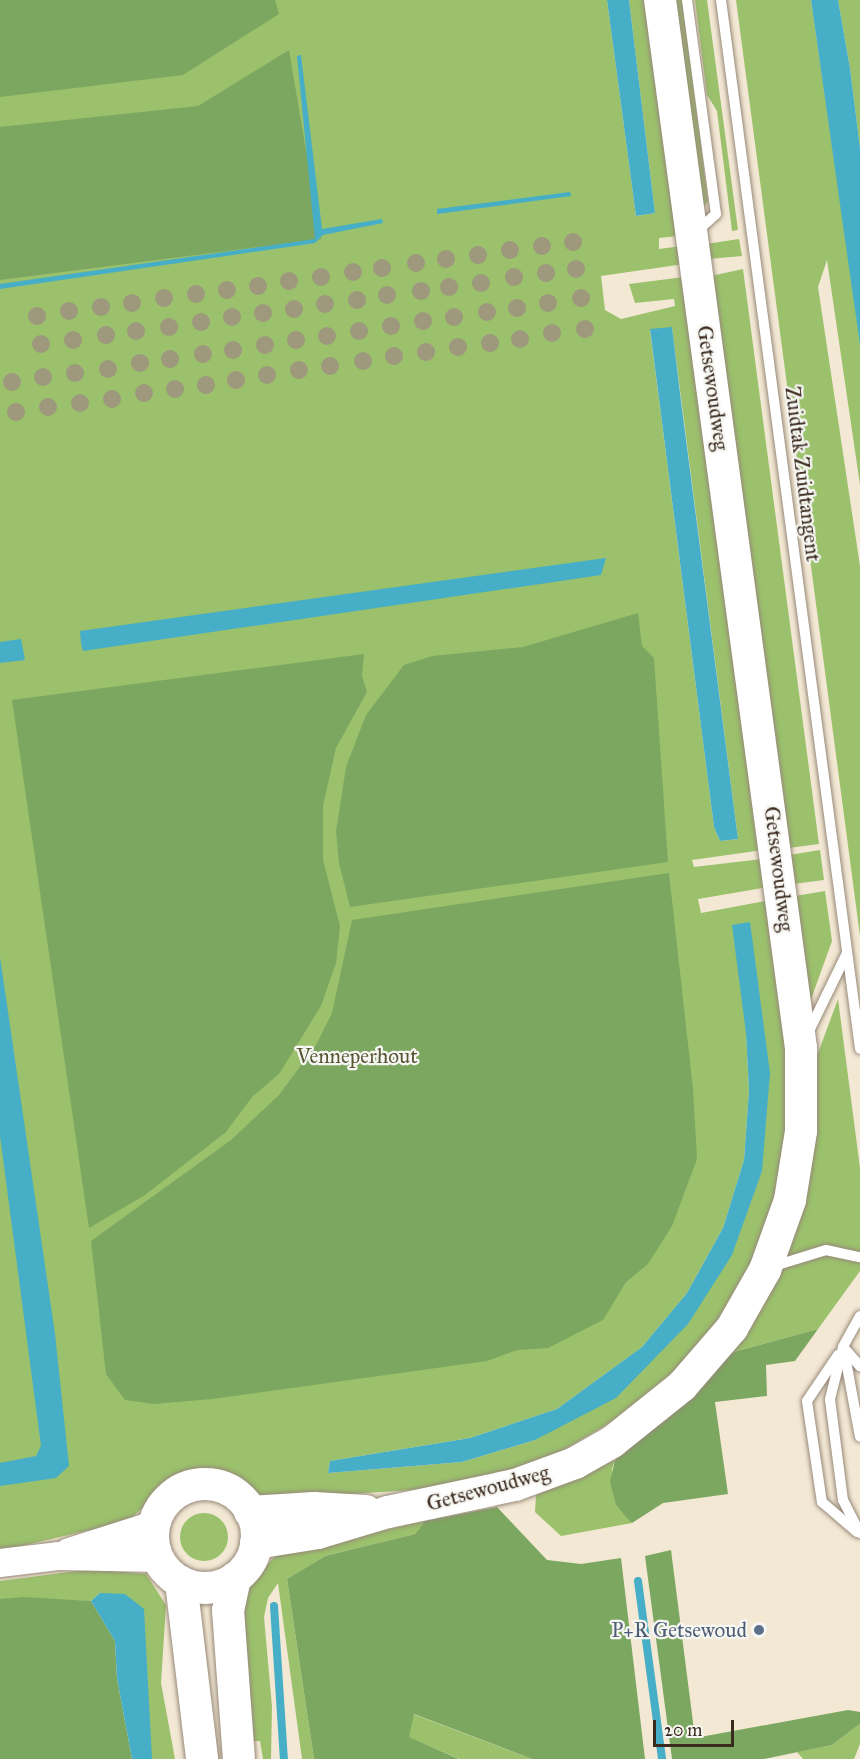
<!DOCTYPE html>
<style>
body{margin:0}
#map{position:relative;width:860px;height:1759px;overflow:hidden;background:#f3e8d4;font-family:"IM FELL Great Primer",serif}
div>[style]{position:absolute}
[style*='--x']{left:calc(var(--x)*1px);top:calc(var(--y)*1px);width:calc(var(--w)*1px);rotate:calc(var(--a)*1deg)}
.green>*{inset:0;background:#9bc16c}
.round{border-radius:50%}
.forest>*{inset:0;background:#7ca760}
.water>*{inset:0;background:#46aec6}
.stream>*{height:8px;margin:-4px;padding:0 4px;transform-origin:4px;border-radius:4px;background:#46aec6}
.roads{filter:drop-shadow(0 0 2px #978979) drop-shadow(0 0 2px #978979)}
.service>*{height:10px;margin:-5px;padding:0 5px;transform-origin:5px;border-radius:5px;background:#fff}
.tertiary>*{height:28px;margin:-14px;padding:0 14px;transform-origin:14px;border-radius:14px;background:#fff}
.secondary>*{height:32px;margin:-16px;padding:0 16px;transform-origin:16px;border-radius:16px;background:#fff}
.secondary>.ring{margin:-16px;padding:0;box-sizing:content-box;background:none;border:32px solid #fff;border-radius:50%}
.trees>*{width:18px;height:18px;margin:-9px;border-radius:50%;background:#9e987d}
.dots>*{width:16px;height:16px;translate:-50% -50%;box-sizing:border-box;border:3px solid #f6f6f2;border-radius:50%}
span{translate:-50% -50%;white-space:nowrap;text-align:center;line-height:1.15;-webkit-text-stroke:4.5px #f6f6f2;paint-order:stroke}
.street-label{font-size:21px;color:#3b2a1e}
.park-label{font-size:21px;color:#585735}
.service-label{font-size:21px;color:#4e5e75}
.right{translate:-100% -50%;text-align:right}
.scale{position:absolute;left:653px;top:1720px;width:81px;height:27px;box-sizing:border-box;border:3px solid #3b2a1e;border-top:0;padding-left:8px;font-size:18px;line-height:21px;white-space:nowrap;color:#3b2a1e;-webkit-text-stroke:4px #f6f6f2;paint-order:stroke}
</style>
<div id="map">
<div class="green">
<div style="clip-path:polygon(evenodd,0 0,607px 0,636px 216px,655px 213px,629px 0,647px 0,678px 236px,659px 238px,659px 249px,682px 246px,684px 264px,601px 276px,605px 310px,621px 319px,675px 306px,674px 299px,635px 303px,629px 284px,684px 277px,763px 850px,692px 860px,694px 867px,762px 859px,768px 887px,698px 899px,701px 913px,770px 900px,787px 1019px,788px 1142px,763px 1249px,713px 1333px,645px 1402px,550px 1458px,461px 1487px,270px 1499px,210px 1471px,177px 1477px,128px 1521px,0 1551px,0 0,672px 328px,738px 839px,720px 841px,714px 827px,650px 330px,672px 328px,0 0,746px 1033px,762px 1171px,688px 1324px,535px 1440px,462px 1462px,328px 1473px,330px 1461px,470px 1438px,557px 1409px,642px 1347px,687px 1293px,723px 1228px,744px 1160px,749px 1091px,746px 1033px)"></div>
<div style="clip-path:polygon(673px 0,682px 0,708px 201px,701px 210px)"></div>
<div style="clip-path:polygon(695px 0,707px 0,738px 230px,732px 231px,717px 111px,707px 95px)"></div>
<div style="clip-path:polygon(736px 0,811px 0,851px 275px,860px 345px,860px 485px,827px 260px,818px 287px,860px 566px,860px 936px)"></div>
<div style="clip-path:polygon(838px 0,860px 0,860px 148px,850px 68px)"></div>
<div style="clip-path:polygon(739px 239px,742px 256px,709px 259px,706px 244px)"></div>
<div style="clip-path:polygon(743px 269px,819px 844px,789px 848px,711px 276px)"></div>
<div style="clip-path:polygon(820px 850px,824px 880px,793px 884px,789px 855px)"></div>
<div style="clip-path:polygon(825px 891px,832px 941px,810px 1002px,795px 896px)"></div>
<div style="clip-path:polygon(838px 999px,860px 1168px,860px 1271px,818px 1329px,730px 1353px,783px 1266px,801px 1216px,814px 1064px)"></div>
<div style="clip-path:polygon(615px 1460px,612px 1469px,616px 1505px,632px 1523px,561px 1536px,535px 1512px,536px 1495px)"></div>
<div class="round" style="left:180px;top:1513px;width:48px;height:48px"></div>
<div style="clip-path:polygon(425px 1521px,415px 1534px,325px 1556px,287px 1579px,314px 1759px,302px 1759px,278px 1583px,268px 1598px,264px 1617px,272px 1707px,271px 1759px,263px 1759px,260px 1741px,250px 1741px,238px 1619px,249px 1584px,277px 1554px)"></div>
<div style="clip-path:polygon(92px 1569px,146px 1574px,166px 1605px,161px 1683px,175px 1759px,152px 1759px,100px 1593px,91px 1601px,0 1599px,0 1581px)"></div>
<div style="clip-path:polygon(413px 1714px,532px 1759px,460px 1759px,408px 1737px)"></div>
<div style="clip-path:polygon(860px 1724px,860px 1744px,854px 1759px,803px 1759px,797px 1752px,832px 1745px)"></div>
</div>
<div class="forest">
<div style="clip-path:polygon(0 0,275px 0,279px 14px,183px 75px,0 97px)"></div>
<div style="clip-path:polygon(289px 50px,321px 239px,0 280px,0 127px,198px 106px)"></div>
<div style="clip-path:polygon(638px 613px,642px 646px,654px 658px,668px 862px,350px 907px,339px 863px,336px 832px,346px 767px,366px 715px,404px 665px,432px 656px,523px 647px)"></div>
<div style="clip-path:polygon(364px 654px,362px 676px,367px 692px,336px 748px,323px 806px,323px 860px,340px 926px,336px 963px,321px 1006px,279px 1074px,252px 1097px,226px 1132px,145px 1195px,89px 1228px,12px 700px)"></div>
<div style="clip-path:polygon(669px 873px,693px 1089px,697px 1159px,672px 1226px,648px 1264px,626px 1282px,603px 1320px,548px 1348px,517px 1350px,487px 1361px,212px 1399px,154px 1404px,125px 1400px,106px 1374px,91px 1241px,231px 1140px,279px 1095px,316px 1045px,332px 1013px,352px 920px)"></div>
<div style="clip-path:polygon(818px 1329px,795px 1361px,766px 1365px,767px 1396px,715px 1402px,728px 1494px,663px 1503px,632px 1523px,626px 1517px,616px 1505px,610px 1482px,615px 1460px,687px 1403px,730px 1353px)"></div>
<div style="clip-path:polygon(497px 1507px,547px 1560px,581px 1564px,621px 1558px,645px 1759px,532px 1759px,414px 1714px,409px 1737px,459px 1759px,314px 1759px,287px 1579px,325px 1556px,415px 1534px,425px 1521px)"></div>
<div style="clip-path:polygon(671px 1550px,695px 1738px,848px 1710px,860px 1712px,860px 1724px,832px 1745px,764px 1759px,672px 1759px,645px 1556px)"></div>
<div style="clip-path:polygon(23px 1597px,91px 1601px,115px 1641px,117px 1678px,132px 1759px,0 1759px,0 1599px)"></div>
</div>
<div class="water">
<div style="clip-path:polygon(607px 0,629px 0,655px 213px,636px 216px)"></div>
<div style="clip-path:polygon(811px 0,838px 0,850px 68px,860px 148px,860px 345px)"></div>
<div style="clip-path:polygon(301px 55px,322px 229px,382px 219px,383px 223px,323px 235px,315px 243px,0 289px,0 284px,315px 239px,297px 56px)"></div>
<div style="clip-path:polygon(570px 192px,571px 196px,437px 214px,437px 209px)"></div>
<div style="clip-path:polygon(672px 327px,681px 401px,738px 839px,720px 841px,714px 827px,650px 329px)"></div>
<div style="clip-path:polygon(606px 558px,601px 575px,83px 651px,81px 644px,80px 631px)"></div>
<div style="clip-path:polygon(21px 639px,25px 660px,0 663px,0 642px)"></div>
<div style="clip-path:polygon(750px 922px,770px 1073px,762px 1171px,732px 1255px,688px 1324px,616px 1398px,535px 1440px,462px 1462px,328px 1473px,330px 1461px,470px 1438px,557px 1409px,642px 1347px,687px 1293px,723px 1228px,744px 1160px,749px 1091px,746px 1033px,732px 925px)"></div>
<div style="clip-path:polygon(0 957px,55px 1334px,69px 1466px,56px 1478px,0 1486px,0 1463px,36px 1456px,41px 1446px,0 1136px)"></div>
<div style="clip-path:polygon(100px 1593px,125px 1594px,144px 1609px,152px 1759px,132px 1759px,117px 1678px,115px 1641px,91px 1601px)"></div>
</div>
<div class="stream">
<div style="--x:638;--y:1581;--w:180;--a:82.3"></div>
<div style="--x:274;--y:1606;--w:153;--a:86.3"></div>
</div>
<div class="roads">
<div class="service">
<div style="--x:687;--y:0;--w:216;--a:82.3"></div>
<div style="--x:716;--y:214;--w:25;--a:138"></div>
<div style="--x:721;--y:0;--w:1058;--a:82.45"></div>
<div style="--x:808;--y:1033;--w:89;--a:-64"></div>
<div style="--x:774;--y:1266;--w:54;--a:-17.1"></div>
<div style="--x:826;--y:1250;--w:35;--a:12"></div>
<div style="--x:860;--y:1316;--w:35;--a:119"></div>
<div style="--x:843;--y:1347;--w:54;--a:104"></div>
<div style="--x:830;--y:1399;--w:102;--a:82.7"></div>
<div style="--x:843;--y:1500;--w:37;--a:63"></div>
<div style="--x:845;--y:1349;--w:23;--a:49"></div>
<div style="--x:844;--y:1350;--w:88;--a:79.6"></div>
<div style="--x:838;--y:1355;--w:55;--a:124"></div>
<div style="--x:807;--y:1401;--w:102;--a:81.6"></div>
<div style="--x:822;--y:1502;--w:46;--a:40.6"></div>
</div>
<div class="tertiary">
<div style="--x:69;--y:1552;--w:89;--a:-17.6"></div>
<div style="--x:0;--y:1563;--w:58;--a:-6.9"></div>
<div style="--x:58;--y:1556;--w:100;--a:1.1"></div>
</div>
<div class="secondary">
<div class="ring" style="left:153px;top:1484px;width:72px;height:72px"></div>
<div style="--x:250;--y:1512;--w:64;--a:-3.6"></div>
<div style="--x:314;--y:1508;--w:52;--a:3.3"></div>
<div style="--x:256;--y:1543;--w:63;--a:-9.2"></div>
<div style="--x:318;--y:1533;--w:73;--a:-16.7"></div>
<div style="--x:388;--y:1512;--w:130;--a:-12"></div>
<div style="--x:515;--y:1485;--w:64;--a:-20.1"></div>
<div style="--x:575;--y:1463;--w:43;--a:-29.6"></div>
<div style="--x:612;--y:1442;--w:90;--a:-38.7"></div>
<div style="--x:682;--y:1386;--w:77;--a:-49.2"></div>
<div style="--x:732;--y:1328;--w:67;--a:-60.4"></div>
<div style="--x:765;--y:1270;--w:74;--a:-70.3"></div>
<div style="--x:790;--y:1200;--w:70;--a:-80.9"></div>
<div style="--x:801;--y:1131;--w:83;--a:-90"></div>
<div style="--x:801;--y:1048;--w:1057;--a:-97.66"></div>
<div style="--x:235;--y:1578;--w:33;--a:102"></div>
<div style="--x:228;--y:1610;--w:149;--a:85.8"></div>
<div style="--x:181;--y:1582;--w:178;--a:83.2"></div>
</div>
</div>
<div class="trees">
<div style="left:573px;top:242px"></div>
<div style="left:542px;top:246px"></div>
<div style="left:510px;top:250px"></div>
<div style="left:478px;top:255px"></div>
<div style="left:446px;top:259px"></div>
<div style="left:416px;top:263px"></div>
<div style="left:382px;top:268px"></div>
<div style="left:576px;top:269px"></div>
<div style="left:353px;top:272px"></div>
<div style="left:546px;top:273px"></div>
<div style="left:321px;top:277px"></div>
<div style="left:514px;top:277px"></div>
<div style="left:289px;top:281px"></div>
<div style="left:481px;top:283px"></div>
<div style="left:258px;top:286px"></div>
<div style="left:449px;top:287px"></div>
<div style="left:227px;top:290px"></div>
<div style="left:421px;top:291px"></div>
<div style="left:196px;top:294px"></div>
<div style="left:387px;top:295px"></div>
<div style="left:164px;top:298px"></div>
<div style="left:581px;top:298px"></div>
<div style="left:357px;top:300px"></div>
<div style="left:132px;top:303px"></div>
<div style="left:548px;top:303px"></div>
<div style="left:325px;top:304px"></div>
<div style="left:101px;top:307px"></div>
<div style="left:517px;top:308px"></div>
<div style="left:294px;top:309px"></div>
<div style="left:69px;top:311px"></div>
<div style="left:487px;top:312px"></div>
<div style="left:263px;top:313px"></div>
<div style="left:37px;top:316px"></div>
<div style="left:232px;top:317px"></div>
<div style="left:454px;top:317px"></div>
<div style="left:423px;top:321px"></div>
<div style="left:201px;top:322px"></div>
<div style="left:391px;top:326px"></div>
<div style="left:169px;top:327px"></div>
<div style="left:585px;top:329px"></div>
<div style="left:136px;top:331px"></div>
<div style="left:359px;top:331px"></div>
<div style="left:552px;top:333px"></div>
<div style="left:106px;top:335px"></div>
<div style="left:327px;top:336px"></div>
<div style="left:520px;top:339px"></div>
<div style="left:73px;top:340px"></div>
<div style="left:296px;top:340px"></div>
<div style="left:490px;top:343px"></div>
<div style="left:41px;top:344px"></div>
<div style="left:265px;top:345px"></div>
<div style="left:458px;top:347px"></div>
<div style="left:233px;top:350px"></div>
<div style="left:426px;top:352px"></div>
<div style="left:203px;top:354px"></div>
<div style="left:394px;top:356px"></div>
<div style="left:170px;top:359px"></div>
<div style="left:363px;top:361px"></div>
<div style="left:140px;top:363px"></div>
<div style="left:330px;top:366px"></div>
<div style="left:108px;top:369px"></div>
<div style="left:299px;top:370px"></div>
<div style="left:75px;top:373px"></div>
<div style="left:267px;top:375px"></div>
<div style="left:43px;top:377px"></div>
<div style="left:236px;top:380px"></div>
<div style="left:12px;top:382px"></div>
<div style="left:206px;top:385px"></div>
<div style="left:175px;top:389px"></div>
<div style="left:144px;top:393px"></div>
<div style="left:112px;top:399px"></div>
<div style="left:80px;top:403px"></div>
<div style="left:48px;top:407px"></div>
<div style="left:16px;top:412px"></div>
</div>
<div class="dots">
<div style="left:759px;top:1630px;background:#5c6f8a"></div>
</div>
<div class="street-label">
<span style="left:713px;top:388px;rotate:82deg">Getsewoudweg</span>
<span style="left:803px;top:474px;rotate:83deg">Zuidtak Zuidtangent</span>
<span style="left:779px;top:869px;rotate:83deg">Getsewoudweg</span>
<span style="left:488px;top:1488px;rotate:-15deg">Getsewoudweg</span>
</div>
<div class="park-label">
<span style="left:357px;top:1056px">Venneperhout</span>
</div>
<div class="service-label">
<span class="right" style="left:747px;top:1630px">P+R Getsewoud</span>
</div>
<div class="scale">20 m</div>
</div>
